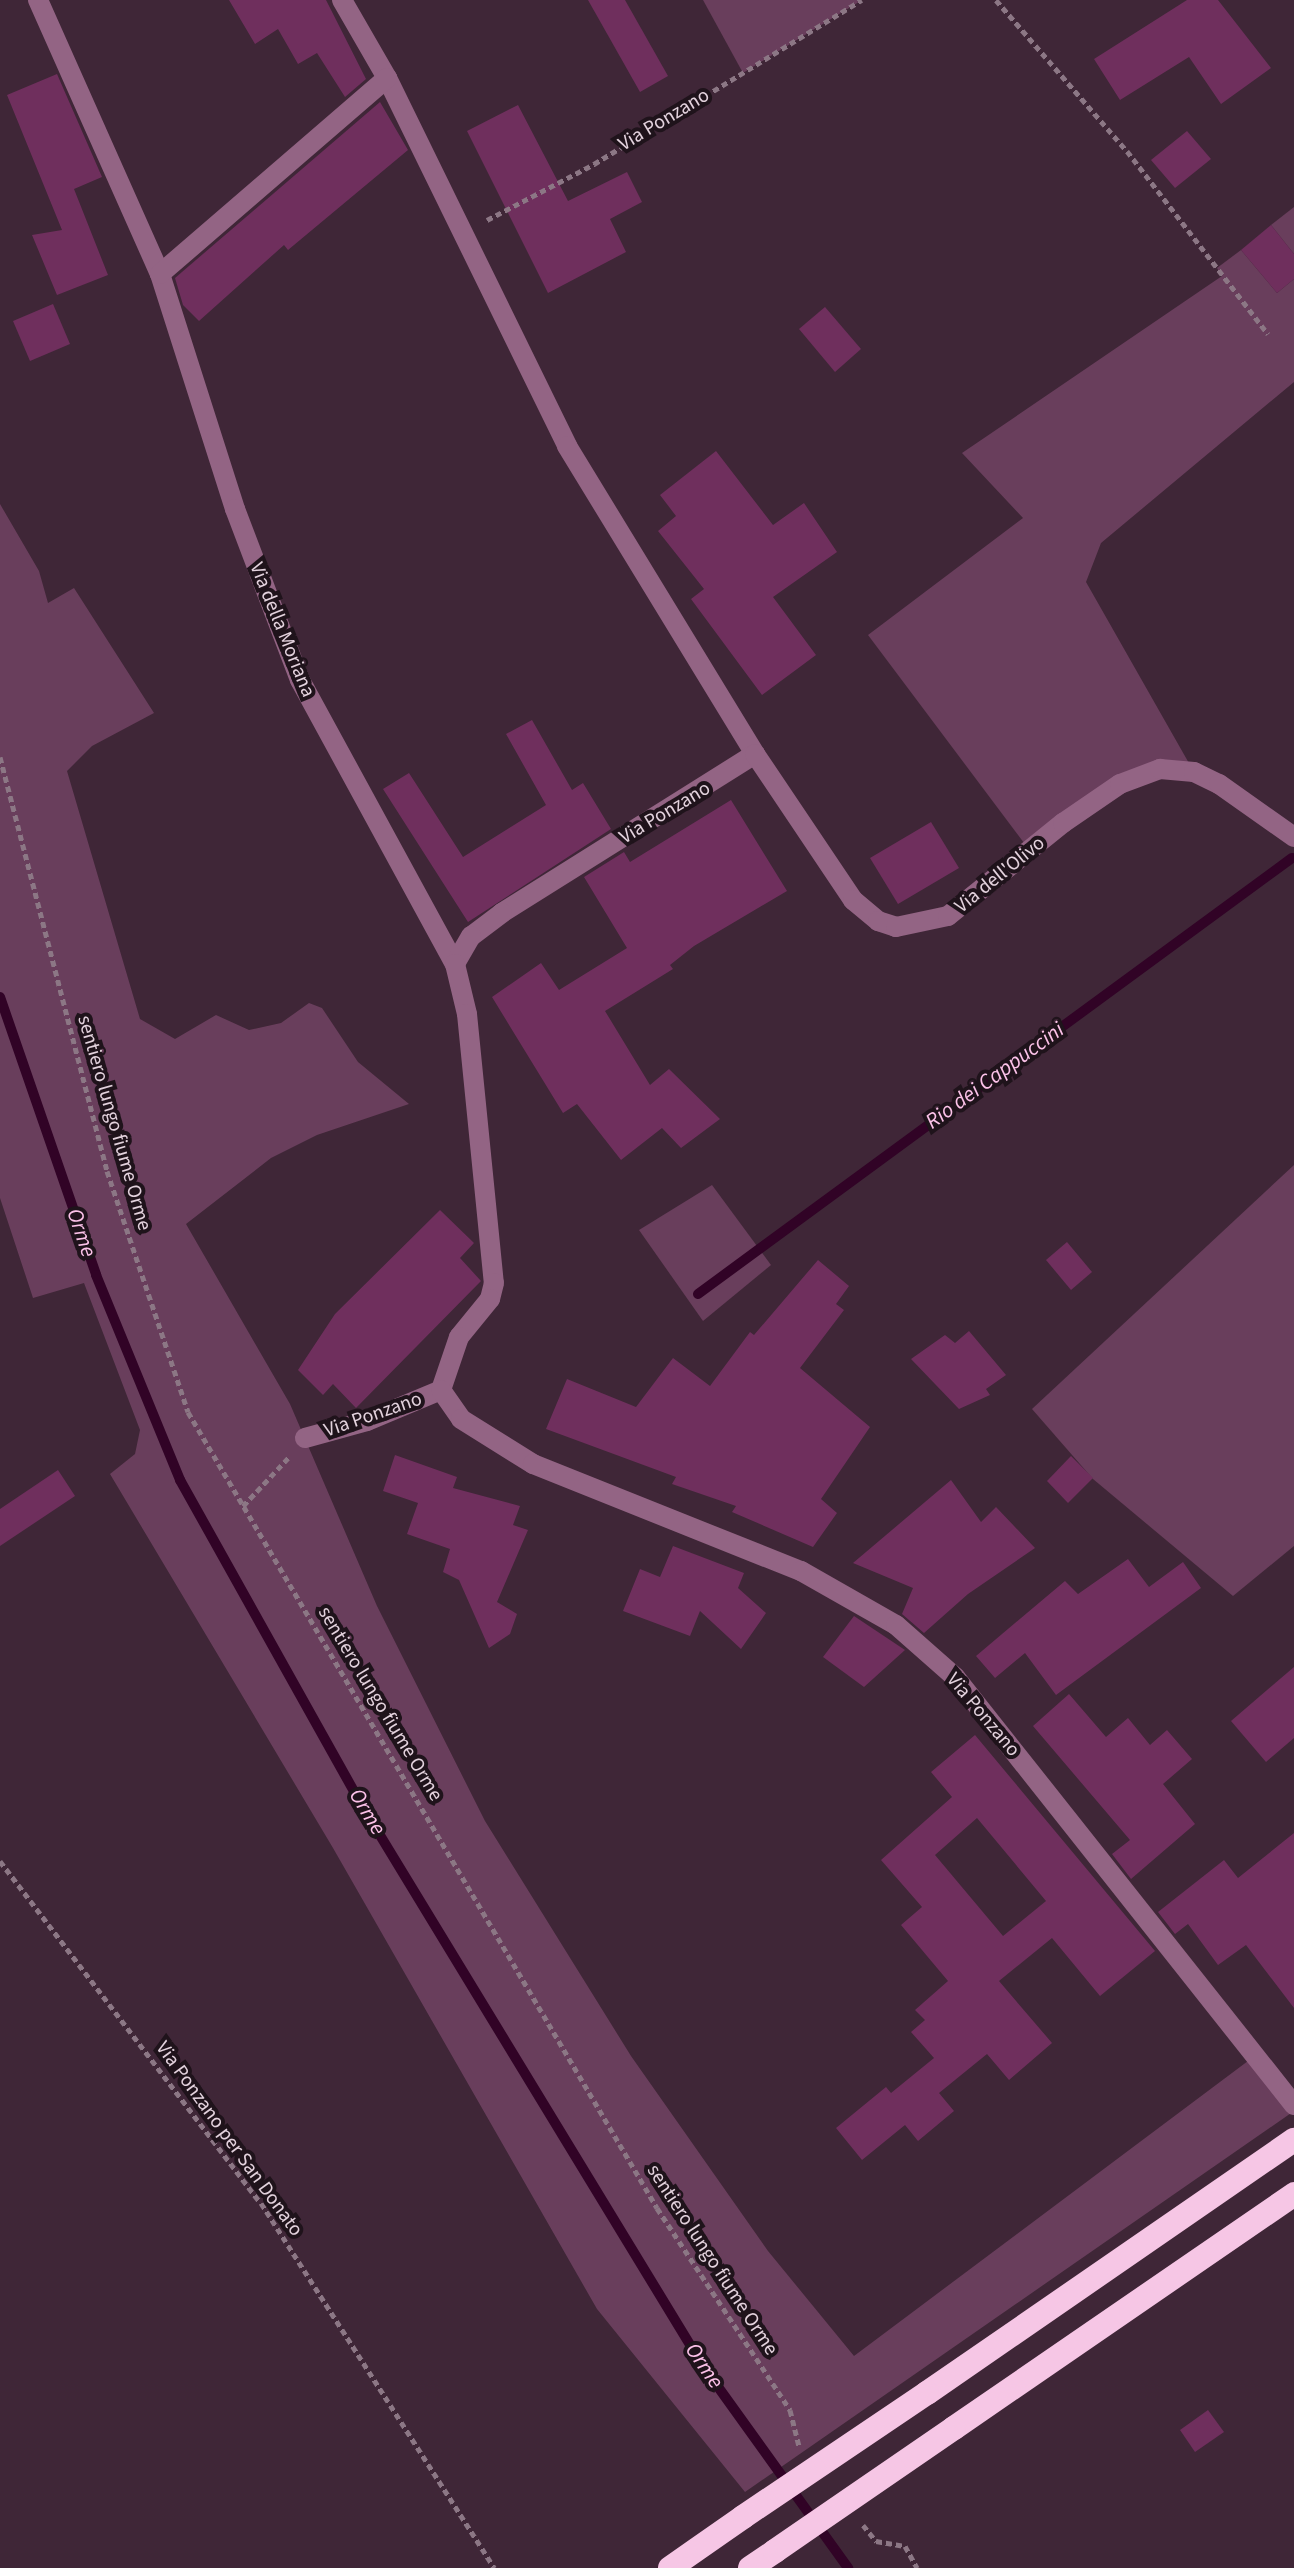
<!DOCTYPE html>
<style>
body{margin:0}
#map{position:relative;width:1294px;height:2568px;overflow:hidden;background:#3f2637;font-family:"Source Sans 3",sans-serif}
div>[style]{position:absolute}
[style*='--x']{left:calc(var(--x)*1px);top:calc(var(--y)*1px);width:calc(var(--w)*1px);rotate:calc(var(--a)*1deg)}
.green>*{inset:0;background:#693e5c}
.stream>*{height:10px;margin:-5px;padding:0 5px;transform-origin:5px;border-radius:5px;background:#310326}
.building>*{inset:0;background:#6f2f5d}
.path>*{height:5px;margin-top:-2.5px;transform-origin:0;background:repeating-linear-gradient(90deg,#8c7785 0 6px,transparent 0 10px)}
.minor>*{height:20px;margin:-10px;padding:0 10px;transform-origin:10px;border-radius:10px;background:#936484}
.highway>*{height:24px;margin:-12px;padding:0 12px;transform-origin:12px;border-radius:12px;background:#f6c6e5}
.highway-bridge>*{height:24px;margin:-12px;padding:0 12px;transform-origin:12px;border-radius:12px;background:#f6c6e5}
span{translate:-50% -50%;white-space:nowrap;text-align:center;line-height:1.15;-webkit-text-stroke:8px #1f131b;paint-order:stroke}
.street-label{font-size:20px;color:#e3d2dd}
.water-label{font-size:22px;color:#fcc2e9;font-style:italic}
</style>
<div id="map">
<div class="green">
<div style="clip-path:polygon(703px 0,862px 0,743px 73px)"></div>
<div style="clip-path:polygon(1294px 207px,1294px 254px,1271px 225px)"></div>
<div style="clip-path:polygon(1241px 250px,1277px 293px,1294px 279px,1294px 382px,1101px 543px,1086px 582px,1194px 772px,1160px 769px,1030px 851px,868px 635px,1023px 518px,962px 453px,1222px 276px,1217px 268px)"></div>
<div style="clip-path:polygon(0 504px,39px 571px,48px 603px,74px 588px,154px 713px,92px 746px,67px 771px,140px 1019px,175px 1039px,216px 1015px,249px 1030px,281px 1023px,309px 1003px,322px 1008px,358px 1062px,409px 1104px,317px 1135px,271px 1158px,186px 1224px,290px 1404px,377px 1606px,485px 1821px,631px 2056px,768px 2251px,854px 2356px,1256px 2055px,1294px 2111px,745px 2492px,597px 2309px,333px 1848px,110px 1474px,135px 1454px,140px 1430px,84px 1283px,33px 1298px,0 1198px)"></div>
<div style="clip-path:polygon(1294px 1165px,1294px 1546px,1233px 1596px,1093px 1479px,1032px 1409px)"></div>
<div style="clip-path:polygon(712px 1185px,771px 1265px,703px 1321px,639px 1230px)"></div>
</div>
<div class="stream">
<div style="--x:0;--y:997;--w:294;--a:70.9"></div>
<div style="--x:96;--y:1275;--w:222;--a:67.7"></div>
<div style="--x:180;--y:1480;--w:371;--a:60.8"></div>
<div style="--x:361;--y:1804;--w:658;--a:58.68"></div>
<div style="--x:703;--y:2366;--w:249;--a:54.3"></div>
<div style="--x:698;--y:1294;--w:737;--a:-36.28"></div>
</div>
<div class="building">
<div style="clip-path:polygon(229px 0,326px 0,366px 79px,345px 97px,317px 53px,298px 64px,278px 29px,255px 44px)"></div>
<div style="clip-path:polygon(588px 0,625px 0,668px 76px,640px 92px)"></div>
<div style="clip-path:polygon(1187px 0,1218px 0,1271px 68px,1221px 104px,1189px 57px,1120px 100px,1094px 59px)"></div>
<div style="clip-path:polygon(57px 74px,102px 177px,74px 189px,108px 275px,57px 295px,32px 235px,62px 230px,7px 95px)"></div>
<div style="clip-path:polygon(380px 102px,408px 150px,288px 250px,284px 245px,199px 321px,183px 305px,175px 278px)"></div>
<div style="clip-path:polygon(518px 105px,568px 201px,627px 172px,642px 202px,610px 219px,626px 252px,548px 293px,467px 131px)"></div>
<div style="clip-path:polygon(1187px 131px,1211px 159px,1175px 188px,1151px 160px)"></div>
<div style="clip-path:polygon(1271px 225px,1294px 254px,1294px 279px,1277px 293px,1241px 250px)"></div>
<div style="clip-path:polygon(53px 304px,70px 344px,30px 361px,13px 321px)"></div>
<div style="clip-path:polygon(825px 307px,861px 349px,835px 372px,799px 329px)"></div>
<div style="clip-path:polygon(716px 451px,773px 525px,804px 503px,837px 552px,773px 597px,816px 655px,762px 695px,691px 599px,704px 589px,658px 531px,676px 516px,660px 495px)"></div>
<div style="clip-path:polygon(532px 720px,572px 790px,583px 783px,611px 829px,468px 922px,383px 789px,409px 773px,463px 857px,546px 805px,506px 734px)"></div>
<div style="clip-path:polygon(731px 800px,787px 891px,694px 946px,670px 965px,673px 969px,605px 1011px,650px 1085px,669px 1069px,720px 1119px,681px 1148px,662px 1128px,621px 1160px,577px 1104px,563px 1113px,492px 997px,541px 963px,559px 990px,627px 948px,584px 877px,624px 852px,630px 862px)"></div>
<div style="clip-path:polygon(931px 822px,959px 868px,898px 904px,870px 858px)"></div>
<div style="clip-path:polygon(440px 1210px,474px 1243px,460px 1258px,481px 1281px,356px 1408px,333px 1384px,323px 1395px,298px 1370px,335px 1314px)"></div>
<div style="clip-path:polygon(1067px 1242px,1092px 1272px,1071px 1290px,1046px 1260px)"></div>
<div style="clip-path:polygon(818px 1260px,849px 1286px,836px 1304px,844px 1310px,800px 1368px,870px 1427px,821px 1499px,837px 1513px,813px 1547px,732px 1512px,736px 1506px,672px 1484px,676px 1477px,546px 1429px,567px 1379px,636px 1407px,673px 1358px,710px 1386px,750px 1332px,754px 1335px)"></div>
<div style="clip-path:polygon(969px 1331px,1006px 1375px,986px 1389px,990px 1395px,959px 1409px,911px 1359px,945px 1335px,955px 1343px)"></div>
<div style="clip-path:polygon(395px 1455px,457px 1477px,453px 1488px,520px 1506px,513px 1525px,528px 1530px,497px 1602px,517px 1614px,510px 1634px,489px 1648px,459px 1580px,443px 1572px,450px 1549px,407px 1534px,418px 1503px,383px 1491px)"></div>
<div style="clip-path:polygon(1071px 1456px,1093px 1478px,1068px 1503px,1047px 1481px)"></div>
<div style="clip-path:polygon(58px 1470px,75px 1496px,0 1546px,0 1509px)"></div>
<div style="clip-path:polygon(951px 1480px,981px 1522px,996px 1507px,1035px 1548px,968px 1594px,924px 1633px,902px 1614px,913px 1588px,853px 1563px)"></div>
<div style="clip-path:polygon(673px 1546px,744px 1573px,738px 1588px,766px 1613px,741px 1649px,700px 1611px,690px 1636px,623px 1611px,640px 1569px,660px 1577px)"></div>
<div style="clip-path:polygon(1128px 1559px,1149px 1587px,1183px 1562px,1201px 1588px,1056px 1695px,1025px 1653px,995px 1678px,976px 1656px,1065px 1581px,1078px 1594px)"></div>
<div style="clip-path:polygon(854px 1616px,905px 1650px,864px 1687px,823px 1657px)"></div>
<div style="clip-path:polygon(1294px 1667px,1294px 1738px,1266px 1762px,1231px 1721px)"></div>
<div style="clip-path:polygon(1069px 1694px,1106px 1737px,1128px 1718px,1150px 1745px,1167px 1730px,1192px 1759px,1163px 1784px,1195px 1824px,1131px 1879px,1112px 1854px,1130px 1840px,1033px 1726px)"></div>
<div style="clip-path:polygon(evenodd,975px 1735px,1155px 1951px,1100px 1996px,1052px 1938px,999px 1981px,1052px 2043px,1009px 2080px,987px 2054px,939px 2093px,954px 2111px,918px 2141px,905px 2125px,862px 2160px,836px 2128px,886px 2087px,891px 2093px,934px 2058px,911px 2032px,925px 2020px,915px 2010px,948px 1981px,901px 1925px,922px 1907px,881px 1860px,952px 1797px,931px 1772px,975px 1735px,977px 1818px,1046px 1901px,1003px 1936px,935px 1855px,977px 1818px)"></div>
<div style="clip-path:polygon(1294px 1833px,1294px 2008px,1246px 1945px,1218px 1965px,1188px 1924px,1175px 1934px,1158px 1912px,1224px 1860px,1238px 1878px)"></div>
<div style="clip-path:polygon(1208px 2410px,1224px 2432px,1195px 2452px,1180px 2430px)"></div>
</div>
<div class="path">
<div style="--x:996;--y:0;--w:200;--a:49.1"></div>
<div style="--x:1127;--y:151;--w:231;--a:52.4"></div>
<div style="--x:487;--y:220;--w:121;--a:-27.6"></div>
<div style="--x:594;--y:164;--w:314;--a:-31.5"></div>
<div style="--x:0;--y:757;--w:428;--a:75.5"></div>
<div style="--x:107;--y:1171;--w:254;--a:71.4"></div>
<div style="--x:188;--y:1412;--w:924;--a:59.49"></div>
<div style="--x:657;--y:2208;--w:242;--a:56.6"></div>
<div style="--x:790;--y:2410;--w:37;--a:76"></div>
<div style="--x:243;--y:1506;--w:67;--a:-46.8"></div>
<div style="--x:0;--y:1861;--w:430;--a:52.7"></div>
<div style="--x:261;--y:2203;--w:433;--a:57.4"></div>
<div style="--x:863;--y:2525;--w:21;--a:51"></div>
<div style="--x:876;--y:2541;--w:29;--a:10"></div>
<div style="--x:905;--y:2546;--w:25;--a:61"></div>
</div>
<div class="minor">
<div style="--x:38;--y:0;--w:300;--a:66"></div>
<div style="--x:160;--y:274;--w:247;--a:72.3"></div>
<div style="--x:235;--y:509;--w:183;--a:69.2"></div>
<div style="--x:300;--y:680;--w:324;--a:61.4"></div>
<div style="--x:342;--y:0;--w:90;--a:60"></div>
<div style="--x:387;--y:78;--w:410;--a:63.9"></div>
<div style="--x:567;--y:446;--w:361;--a:58.6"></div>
<div style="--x:755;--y:754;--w:299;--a:147.9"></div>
<div style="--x:502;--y:913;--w:39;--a:143"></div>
<div style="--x:471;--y:936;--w:32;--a:120"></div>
<div style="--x:455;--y:964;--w:51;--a:76.5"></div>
<div style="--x:467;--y:1014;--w:270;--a:84.3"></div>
<div style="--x:494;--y:1283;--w:16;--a:104"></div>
<div style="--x:490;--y:1299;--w:49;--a:129.2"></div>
<div style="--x:459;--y:1337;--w:56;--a:108.8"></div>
<div style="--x:160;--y:274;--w:300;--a:-40.8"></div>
<div style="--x:755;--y:754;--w:176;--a:56.1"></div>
<div style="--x:853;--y:900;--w:33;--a:40"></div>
<div style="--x:878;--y:921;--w:19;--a:18"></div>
<div style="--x:896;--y:927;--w:53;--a:-11.9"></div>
<div style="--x:948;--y:916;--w:148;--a:-39"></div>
<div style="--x:1063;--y:823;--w:69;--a:-34.4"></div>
<div style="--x:1120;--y:784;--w:43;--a:-20.6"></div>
<div style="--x:1160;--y:769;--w:34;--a:5"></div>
<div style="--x:1194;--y:772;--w:28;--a:26"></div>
<div style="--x:1219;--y:784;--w:92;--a:35.2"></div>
<div style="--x:305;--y:1438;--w:64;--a:-15.3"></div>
<div style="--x:367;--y:1421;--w:80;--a:-22.7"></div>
<div style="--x:441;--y:1390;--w:35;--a:55"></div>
<div style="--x:461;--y:1419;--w:85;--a:32"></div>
<div style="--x:533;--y:1464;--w:289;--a:21.8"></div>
<div style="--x:801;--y:1571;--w:109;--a:29.6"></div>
<div style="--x:896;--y:1625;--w:79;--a:41.4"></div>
<div style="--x:955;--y:1677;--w:546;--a:51.62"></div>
</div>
<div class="highway">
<div style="--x:927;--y:2393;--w:446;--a:-34.6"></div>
<div style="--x:954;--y:2428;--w:413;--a:-34.5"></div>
<div style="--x:670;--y:2568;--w:89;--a:-34.9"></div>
<div style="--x:750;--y:2568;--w:30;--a:-34"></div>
</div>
<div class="highway-bridge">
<div style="--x:743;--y:2517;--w:222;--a:-34"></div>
<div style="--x:775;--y:2551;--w:217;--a:-34.5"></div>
</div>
<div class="street-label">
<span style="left:664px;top:120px;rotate:-31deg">Via Ponzano</span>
<span style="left:282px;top:630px;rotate:68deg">Via della Moriana</span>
<span style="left:665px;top:813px;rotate:-31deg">Via Ponzano</span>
<span style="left:1000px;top:875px;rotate:-39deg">Via dell'Olivo</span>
<span style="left:114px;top:1123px;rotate:74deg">sentiero lungo fiume Orme</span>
<span style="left:373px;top:1415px;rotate:-19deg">Via Ponzano</span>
<span style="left:380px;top:1704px;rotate:59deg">sentiero lungo fiume Orme</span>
<span style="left:983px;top:1715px;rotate:50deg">Via Ponzano</span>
<span style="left:229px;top:2139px;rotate:54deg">Via Ponzano per San Donato</span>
<span style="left:712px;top:2260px;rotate:57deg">sentiero lungo fiume Orme</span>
</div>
<div class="water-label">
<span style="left:995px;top:1076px;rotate:-36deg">Rio dei Cappuccini</span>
<span style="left:81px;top:1233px;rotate:71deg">Orme</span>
<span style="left:367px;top:1812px;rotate:59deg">Orme</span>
<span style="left:704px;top:2366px;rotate:56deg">Orme</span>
</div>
</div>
